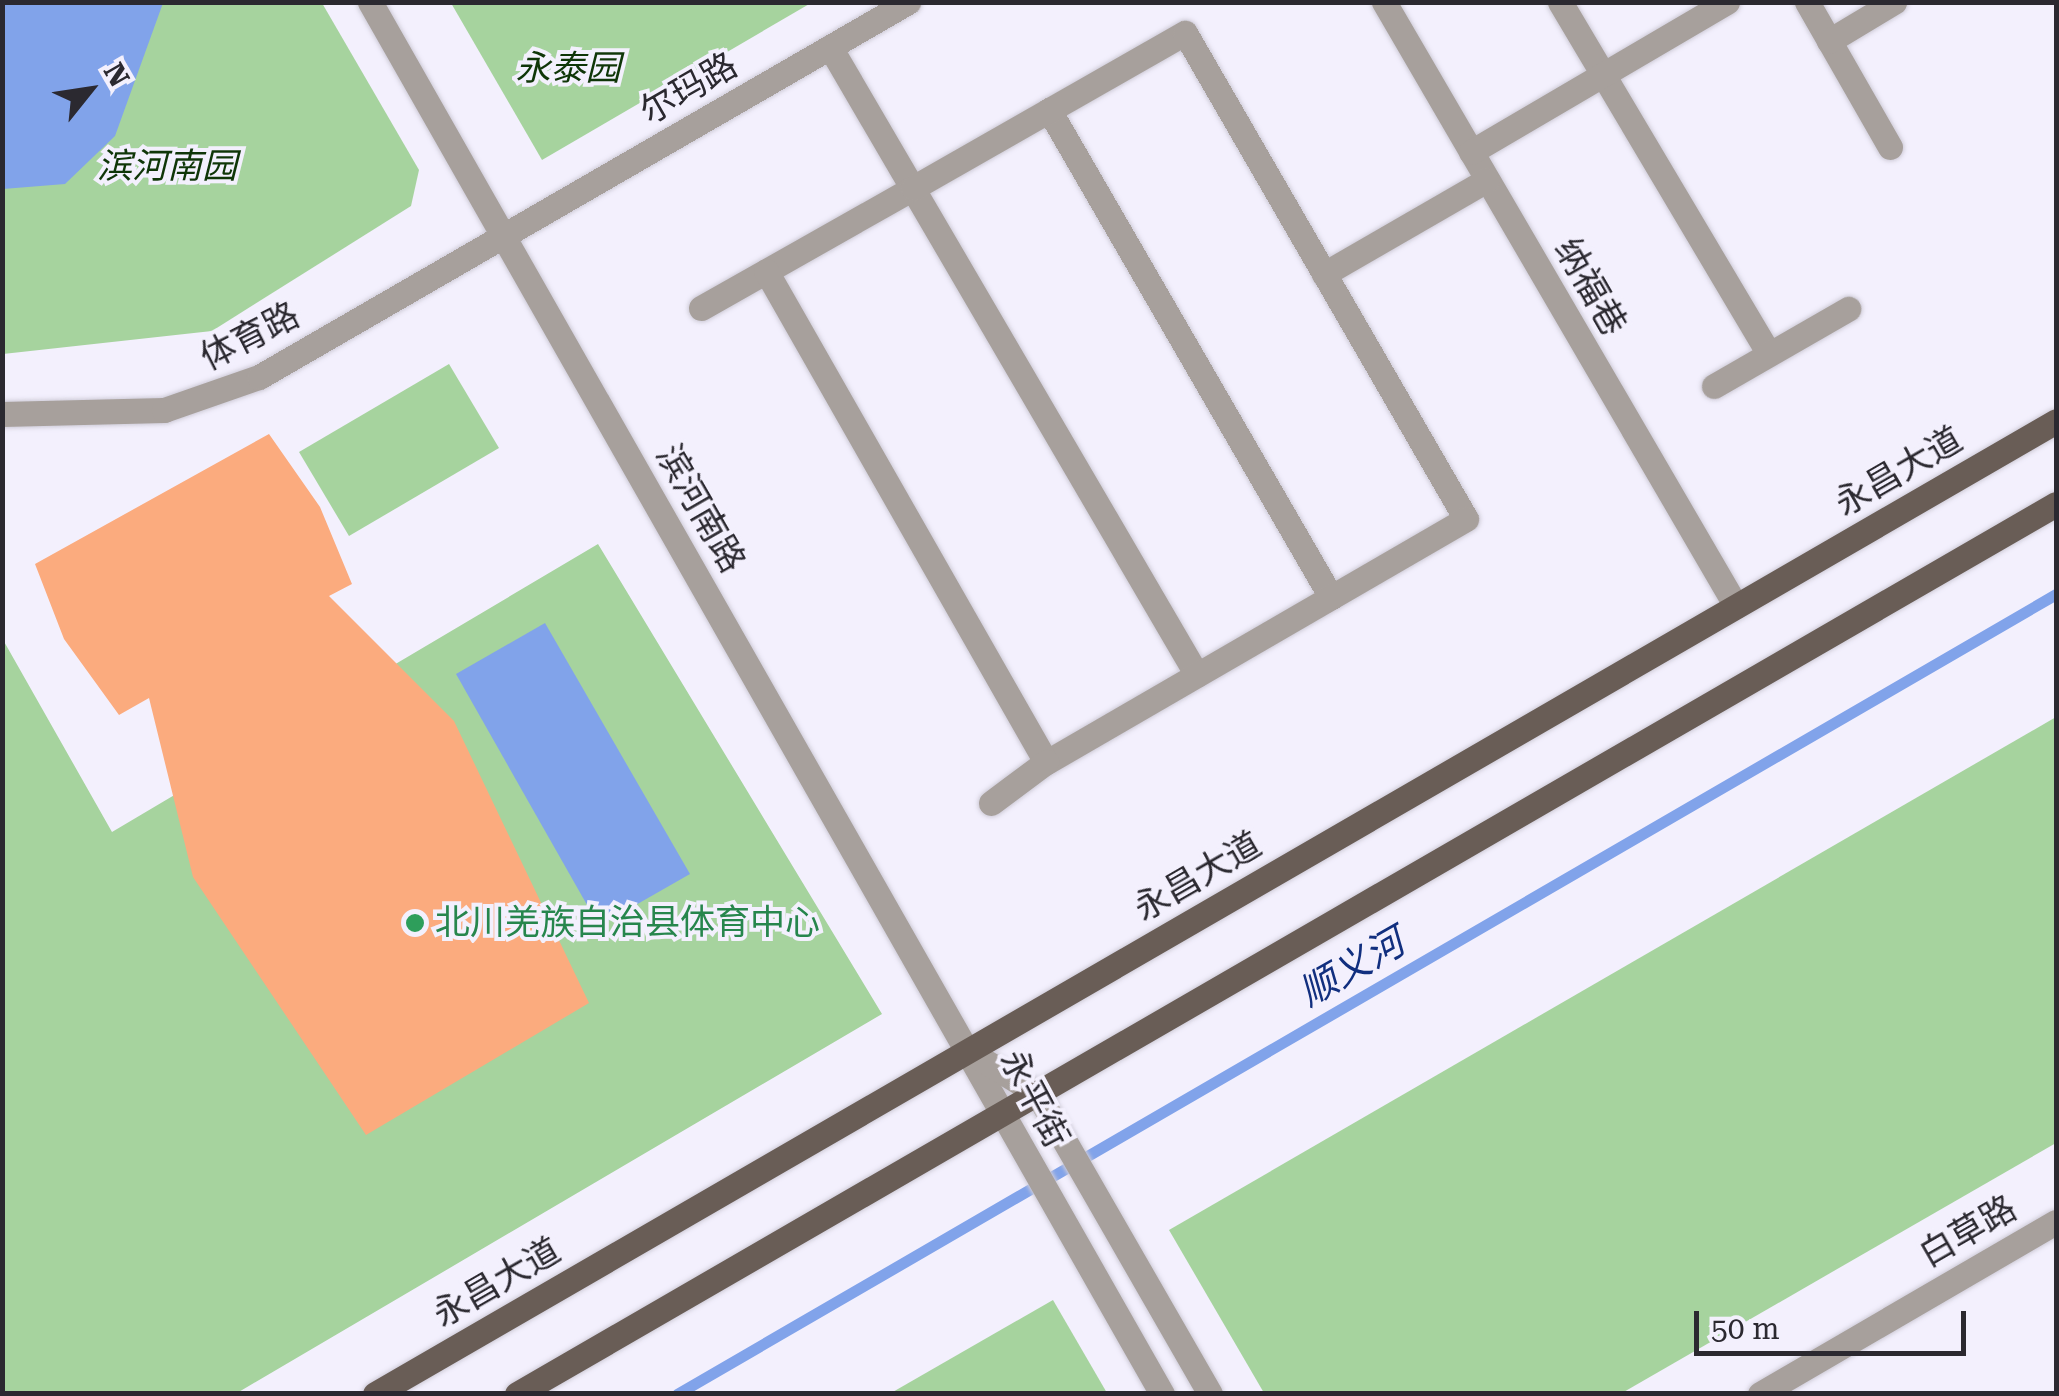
<!DOCTYPE html>
<meta charset="utf-8">
<style>
body{margin:0}
#map{position:relative;width:2059px;height:1396px;overflow:hidden;background:#f3f0fd;font-family:"Roboto Serif","Noto Sans SC",serif}
div>[style]{position:absolute}
[style*='--x']{left:calc(var(--x)*1px);top:calc(var(--y)*1px);width:calc(var(--w)*1px);rotate:calc(var(--a)*1deg)}
.green>*{inset:0;background:#a6d39e}
.water>*{inset:0;background:#81a3ea}
.stream>*{height:11px;margin:-5.5px;padding:0 5.5px;transform-origin:5.5px;border-radius:5.5px;background:#81a3ea}
.building>*{inset:0;background:#fbab7e}
.roads{filter:drop-shadow(0 0 2px #cfccd8) drop-shadow(0 0 2px #cfccd8)}
.minor>*{height:25px;margin:-12.5px;padding:0 12.5px;transform-origin:12.5px;border-radius:12.5px;background:#a7a09c}
.major>*{height:25px;margin:-12.5px;padding:0 12.5px;transform-origin:12.5px;border-radius:12.5px;background:#695d56}
.dots>*{width:28px;height:28px;translate:-50% -50%;box-sizing:border-box;border:5px solid #f3f0fd;border-radius:50%}
span{translate:-50% -50%;white-space:nowrap;text-align:center;line-height:1.15;-webkit-text-stroke:8px #f3f0fd;paint-order:stroke}
.park-label{font-size:35px;color:#0f3608;font-style:italic}
.street-label{font-size:35px;color:#2b2930}
.leisure-label{font-size:35px;color:#27864d}
.left{translate:0 -50%;text-align:left}
.water-label{font-size:38px;color:#112f7f;font-style:italic}
.frame{position:absolute;inset:0;border:5px solid #2b2930;pointer-events:none}
.north{position:absolute;left:40px;top:40px;width:100px;height:100px;-webkit-text-stroke:8px #f3f0fd;paint-order:stroke;rotate:60deg;font-size:28px;font-weight:700;line-height:40px;text-align:center;color:#2b2930}
.north::after{content:'';display:block;margin:auto;width:35px;height:45px;background:#2b2930;clip-path:polygon(50% 0,100% 100%,50% 72%,0 100%)}
.scale{position:absolute;left:1694px;top:1311px;width:272px;height:45px;box-sizing:border-box;border:5px solid #2b2930;border-top:0;padding-left:12px;font-size:30px;line-height:35px;white-space:nowrap;color:#2b2930;-webkit-text-stroke:8px #f3f0fd;paint-order:stroke}
</style>
<div id="map">
<div class="green">
<div style="clip-path:polygon(3px 3px,322px 3px,419px 170px,411px 206px,212px 331px,3px 354px)"></div>
<div style="clip-path:polygon(451px 3px,811px 3px,542px 160px)"></div>
<div style="clip-path:polygon(449px 364px,499px 448px,349px 536px,299px 452px)"></div>
<div style="clip-path:polygon(598px 544px,882px 1014px,237px 1393px,3px 1393px,2px 638px,112px 832px)"></div>
<div style="clip-path:polygon(2056px 717px,2056px 1143px,1622px 1393px,1264px 1393px,1169px 1230px)"></div>
<div style="clip-path:polygon(1053px 1300px,1107px 1393px,891px 1393px)"></div>
</div>
<div class="water">
<div style="clip-path:polygon(3px 2px,163px 3px,115px 136px,65px 184px,3px 189px)"></div>
<div style="clip-path:polygon(545px 623px,690px 874px,599px 926px,456px 674px)"></div>
</div>
<div class="stream">
<div style="--x:677;--y:1394;--w:1594;--a:-30.12"></div>
</div>
<div class="building">
<div style="clip-path:polygon(269px 434px,320px 507px,352px 584px,329px 596px,454px 721px,589px 1003px,366px 1135px,193px 877px,149px 698px,119px 715px,64px 639px,35px 564px)"></div>
</div>
<div class="roads">
<div class="minor">
<div style="--x:370;--y:2;--w:1602;--a:60.36"></div>
<div style="--x:1384;--y:2;--w:699;--a:59.77"></div>
<div style="--x:1560;--y:2;--w:409;--a:59.3"></div>
<div style="--x:1807;--y:2;--w:167;--a:60.2"></div>
<div style="--x:1829;--y:41;--w:76;--a:-31"></div>
<div style="--x:830;--y:47;--w:727;--a:59.7"></div>
<div style="--x:1049;--y:110;--w:563;--a:59.93"></div>
<div style="--x:1471;--y:152;--w:297;--a:-30.4"></div>
<div style="--x:1324;--y:274;--w:188;--a:-30"></div>
<div style="--x:701;--y:308;--w:244;--a:-29.5"></div>
<div style="--x:913;--y:188;--w:313;--a:-29.7"></div>
<div style="--x:1185;--y:33;--w:561;--a:59.96"></div>
<div style="--x:1466;--y:519;--w:485;--a:149.9"></div>
<div style="--x:1046;--y:762;--w:565;--a:-119.69"></div>
<div style="--x:1714;--y:386;--w:155;--a:-29.9"></div>
<div style="--x:2;--y:414;--w:162;--a:-1.4"></div>
<div style="--x:164;--y:410;--w:101;--a:-19.2"></div>
<div style="--x:259;--y:377;--w:750;--a:-30.02"></div>
<div style="--x:991;--y:803;--w:69;--a:-36.7"></div>
<div style="--x:968;--y:1051;--w:81;--a:31.3"></div>
<div style="--x:1037;--y:1093;--w:347;--a:60.1"></div>
<div style="--x:1760;--y:1394;--w:342;--a:-30.2"></div>
</div>
<div class="major">
<div style="--x:375;--y:1394;--w:1942;--a:-30.06"></div>
<div style="--x:517;--y:1394;--w:1778;--a:-30.04"></div>
</div>
</div>
<div class="dots">
<div style="left:415px;top:923px;background:#2e9e5b"></div>
</div>
<div class="park-label">
<span style="left:568px;top:69px">永泰园</span>
<span style="left:167px;top:167px">滨河南园</span>
</div>
<div class="street-label">
<span style="left:689px;top:89px;rotate:-30deg">尔玛路</span>
<span style="left:1590px;top:287px;rotate:60deg">纳福巷</span>
<span style="left:250px;top:337px;rotate:-27deg">体育路</span>
<span style="left:1899px;top:472px;rotate:-30deg">永昌大道</span>
<span style="left:700px;top:509px;rotate:60deg">滨河南路</span>
<span style="left:1198px;top:877px;rotate:-30deg">永昌大道</span>
<span style="left:1034px;top:1099px;rotate:62deg">永平街</span>
<span style="left:1968px;top:1232px;rotate:-30deg">白草路</span>
<span style="left:497px;top:1283px;rotate:-30deg">永昌大道</span>
</div>
<div class="leisure-label">
<span class="left" style="left:435px;top:923px">北川羌族自治县体育中心</span>
</div>
<div class="water-label">
<span style="left:1352px;top:968px;rotate:-30deg">顺义河</span>
</div>
<div class="frame"></div>
<div class="north">N</div>
<div class="scale">50 m</div>
</div>
